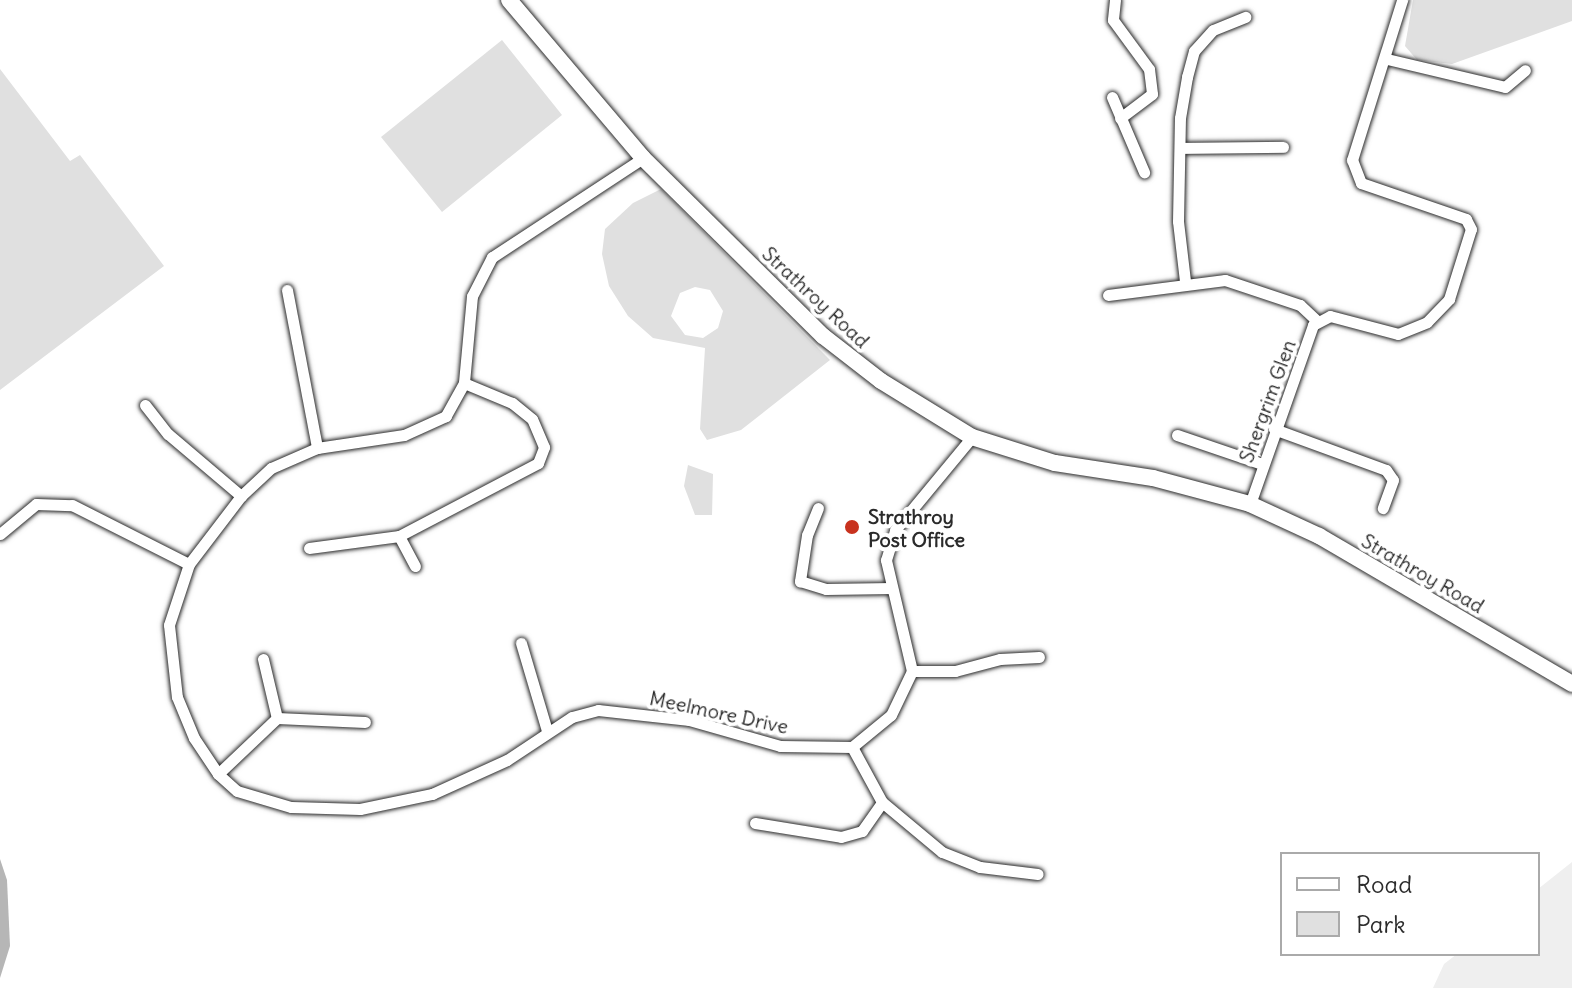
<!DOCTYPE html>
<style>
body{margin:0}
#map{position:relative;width:1572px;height:988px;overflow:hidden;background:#fff;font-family:Delius,sans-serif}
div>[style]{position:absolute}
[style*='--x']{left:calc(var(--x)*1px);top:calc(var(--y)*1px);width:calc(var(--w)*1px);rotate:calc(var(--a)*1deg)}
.built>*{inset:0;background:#efefef}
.green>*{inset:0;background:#e0e0e0}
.water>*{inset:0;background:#b6b6b6}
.roads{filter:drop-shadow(0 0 2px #2b2b2b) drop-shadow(0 0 2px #2b2b2b)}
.street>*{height:11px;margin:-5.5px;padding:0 5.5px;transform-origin:5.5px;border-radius:5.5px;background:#fff}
.secondary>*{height:16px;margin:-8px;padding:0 8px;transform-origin:8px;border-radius:8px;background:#fff}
.dots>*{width:22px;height:22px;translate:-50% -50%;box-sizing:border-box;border:4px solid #fff;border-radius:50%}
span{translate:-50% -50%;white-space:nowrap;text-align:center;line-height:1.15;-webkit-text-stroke:8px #fff;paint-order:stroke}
.street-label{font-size:20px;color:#2b2b2b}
.poi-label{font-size:20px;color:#2b2b2b;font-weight:700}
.left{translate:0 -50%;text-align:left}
.legend{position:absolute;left:1280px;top:852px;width:260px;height:104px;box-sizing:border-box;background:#fff;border:2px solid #aaa;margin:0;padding:10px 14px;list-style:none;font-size:24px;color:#2b2b2b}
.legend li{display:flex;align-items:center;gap:16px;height:40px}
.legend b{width:40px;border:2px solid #aaa}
</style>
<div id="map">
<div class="built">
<div style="clip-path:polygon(1572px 862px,1572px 988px,1433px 988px,1444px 964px,1457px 954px,1538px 954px,1538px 889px)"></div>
</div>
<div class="green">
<div style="clip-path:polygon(1413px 0,1572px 0,1572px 21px,1452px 64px,1417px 60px,1405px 46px)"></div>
<div style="clip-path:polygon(502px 40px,562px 115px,442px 212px,381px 137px)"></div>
<div style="clip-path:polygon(0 69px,70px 161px,80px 155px,164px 266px,0 390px)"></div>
<div style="clip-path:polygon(evenodd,661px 189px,830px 360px,741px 430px,707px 440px,700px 429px,705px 348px,653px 338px,628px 316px,609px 286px,602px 254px,605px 229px,633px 203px,661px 189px,695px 287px,710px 290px,723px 311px,718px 328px,703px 338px,685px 335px,671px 316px,680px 293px,695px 287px)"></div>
<div style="clip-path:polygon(688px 465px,713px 474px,712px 515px,695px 515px,684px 486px)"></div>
</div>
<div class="water">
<div style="clip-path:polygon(0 859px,7px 880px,10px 946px,0 978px)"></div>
</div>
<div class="roads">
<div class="street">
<div style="--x:1115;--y:0;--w:20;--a:96"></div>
<div style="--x:1113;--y:20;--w:61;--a:53.7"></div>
<div style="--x:1149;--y:69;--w:25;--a:83"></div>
<div style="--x:1152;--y:94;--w:40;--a:143"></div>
<div style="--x:1387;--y:59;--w:121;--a:13.3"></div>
<div style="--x:1505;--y:87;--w:26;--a:-40"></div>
<div style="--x:1112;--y:97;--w:82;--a:66.9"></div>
<div style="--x:1180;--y:148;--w:103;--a:-0.6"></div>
<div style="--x:643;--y:158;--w:181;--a:146.7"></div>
<div style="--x:492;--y:257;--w:44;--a:117.1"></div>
<div style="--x:472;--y:296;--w:87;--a:95.3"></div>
<div style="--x:464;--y:383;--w:38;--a:119"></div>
<div style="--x:446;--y:416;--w:46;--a:155.7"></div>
<div style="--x:404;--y:435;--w:88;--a:171.5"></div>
<div style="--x:317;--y:448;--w:50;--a:156.5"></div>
<div style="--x:271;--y:468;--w:41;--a:137"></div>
<div style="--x:241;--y:496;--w:86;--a:127.4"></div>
<div style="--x:189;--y:564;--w:64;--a:108.2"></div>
<div style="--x:169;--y:625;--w:72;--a:83.7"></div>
<div style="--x:177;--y:697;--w:44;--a:67.5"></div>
<div style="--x:194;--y:738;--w:43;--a:56.3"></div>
<div style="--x:218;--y:774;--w:25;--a:42"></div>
<div style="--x:237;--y:791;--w:56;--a:16.5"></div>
<div style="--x:291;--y:807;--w:69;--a:1.7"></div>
<div style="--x:360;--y:809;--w:74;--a:-11.8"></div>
<div style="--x:432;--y:794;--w:82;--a:-24.4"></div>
<div style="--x:507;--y:760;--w:78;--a:-33.5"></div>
<div style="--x:572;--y:717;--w:27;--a:-15"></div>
<div style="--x:598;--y:710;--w:92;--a:6.3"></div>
<div style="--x:689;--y:720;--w:95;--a:15.9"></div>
<div style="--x:780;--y:746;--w:72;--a:0.8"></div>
<div style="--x:852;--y:747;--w:50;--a:-39.4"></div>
<div style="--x:891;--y:715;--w:49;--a:-64.5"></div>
<div style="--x:912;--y:671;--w:114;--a:-103.2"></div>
<div style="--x:886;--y:560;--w:31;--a:-73"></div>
<div style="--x:895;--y:530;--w:121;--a:-50.4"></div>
<div style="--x:1185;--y:281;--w:60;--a:-96.7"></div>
<div style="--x:1178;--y:221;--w:103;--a:-88.9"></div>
<div style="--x:1180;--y:118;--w:42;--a:-80.3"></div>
<div style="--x:1187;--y:77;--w:27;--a:-75"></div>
<div style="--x:1194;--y:51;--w:28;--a:-48"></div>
<div style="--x:1213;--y:30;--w:35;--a:-22"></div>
<div style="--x:287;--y:290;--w:161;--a:79.2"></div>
<div style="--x:1108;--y:295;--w:118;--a:-7.3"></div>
<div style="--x:1225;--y:280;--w:79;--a:18.4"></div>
<div style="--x:1300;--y:305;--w:23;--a:43"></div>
<div style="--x:145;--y:405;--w:37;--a:52"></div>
<div style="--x:168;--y:434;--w:96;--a:40.3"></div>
<div style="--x:1274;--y:429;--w:119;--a:20.1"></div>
<div style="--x:1386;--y:470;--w:12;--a:55"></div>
<div style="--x:1393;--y:480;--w:30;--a:110"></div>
<div style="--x:1177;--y:435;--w:90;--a:18.8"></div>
<div style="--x:1250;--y:504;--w:190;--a:-70.6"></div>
<div style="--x:1313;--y:325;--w:19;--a:-28"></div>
<div style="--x:1330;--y:316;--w:70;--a:14.8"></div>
<div style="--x:1398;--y:334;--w:31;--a:-22"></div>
<div style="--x:1427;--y:322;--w:32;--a:-46"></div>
<div style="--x:1449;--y:299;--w:73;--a:-72.6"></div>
<div style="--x:1471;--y:229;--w:11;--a:-117"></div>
<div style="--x:1466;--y:219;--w:111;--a:-161.1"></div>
<div style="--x:1361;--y:183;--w:25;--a:-111"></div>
<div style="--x:1352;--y:160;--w:168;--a:-72.6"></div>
<div style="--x:818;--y:508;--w:29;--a:112"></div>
<div style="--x:807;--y:535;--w:47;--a:98.7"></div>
<div style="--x:800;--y:581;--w:27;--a:17"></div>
<div style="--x:826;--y:589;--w:66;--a:-0.9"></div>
<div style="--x:0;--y:534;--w:47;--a:-39.8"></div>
<div style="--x:36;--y:504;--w:36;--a:2"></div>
<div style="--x:72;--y:505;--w:131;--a:26.8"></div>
<div style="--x:399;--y:536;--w:34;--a:62"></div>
<div style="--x:309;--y:548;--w:91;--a:-7.6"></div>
<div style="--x:399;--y:536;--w:157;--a:-27.7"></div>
<div style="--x:538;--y:463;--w:17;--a:-69"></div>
<div style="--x:544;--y:447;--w:30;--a:-113"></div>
<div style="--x:532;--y:419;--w:26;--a:-141"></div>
<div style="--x:512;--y:403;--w:52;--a:-157.4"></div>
<div style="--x:521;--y:643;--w:92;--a:73.5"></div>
<div style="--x:263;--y:659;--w:61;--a:76.7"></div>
<div style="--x:912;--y:671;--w:43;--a:0"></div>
<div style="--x:955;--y:671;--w:47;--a:-14.9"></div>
<div style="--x:1000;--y:659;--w:39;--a:-3"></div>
<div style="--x:852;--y:747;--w:63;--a:61.4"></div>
<div style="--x:882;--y:802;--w:78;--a:39.8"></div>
<div style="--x:942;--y:852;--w:41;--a:21.5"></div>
<div style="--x:980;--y:867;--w:58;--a:6.9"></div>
<div style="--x:218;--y:774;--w:81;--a:-43.5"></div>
<div style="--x:277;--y:718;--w:88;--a:2.6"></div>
<div style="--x:755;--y:823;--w:87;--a:9.2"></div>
<div style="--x:841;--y:837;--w:22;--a:-16"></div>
<div style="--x:862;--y:831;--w:35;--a:-55"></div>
</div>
<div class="secondary">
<div style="--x:509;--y:0;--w:207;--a:49.7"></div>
<div style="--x:643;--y:158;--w:253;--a:44.7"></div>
<div style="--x:823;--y:336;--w:73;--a:37.8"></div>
<div style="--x:881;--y:381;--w:107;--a:31.6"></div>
<div style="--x:972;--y:437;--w:87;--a:17.4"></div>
<div style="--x:1055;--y:463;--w:99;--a:8.7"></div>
<div style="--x:1153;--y:478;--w:100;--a:15"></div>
<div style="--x:1250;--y:504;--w:76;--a:24.9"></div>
<div style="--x:1319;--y:536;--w:293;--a:30.3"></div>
</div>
</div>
<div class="dots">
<div style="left:852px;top:527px;background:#c8321e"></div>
</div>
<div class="street-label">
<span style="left:816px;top:297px;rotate:43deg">Strathroy Road</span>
<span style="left:1267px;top:401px;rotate:-70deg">Shergrim Glen</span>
<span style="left:1423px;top:573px;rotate:30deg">Strathroy Road</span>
<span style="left:719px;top:712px;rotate:12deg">Meelmore Drive</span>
</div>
<div class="poi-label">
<span class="left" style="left:868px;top:528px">Strathroy<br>Post Office</span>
</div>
<ul class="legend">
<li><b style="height:10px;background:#fff"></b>Road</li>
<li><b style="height:22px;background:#e0e0e0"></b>Park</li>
</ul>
</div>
